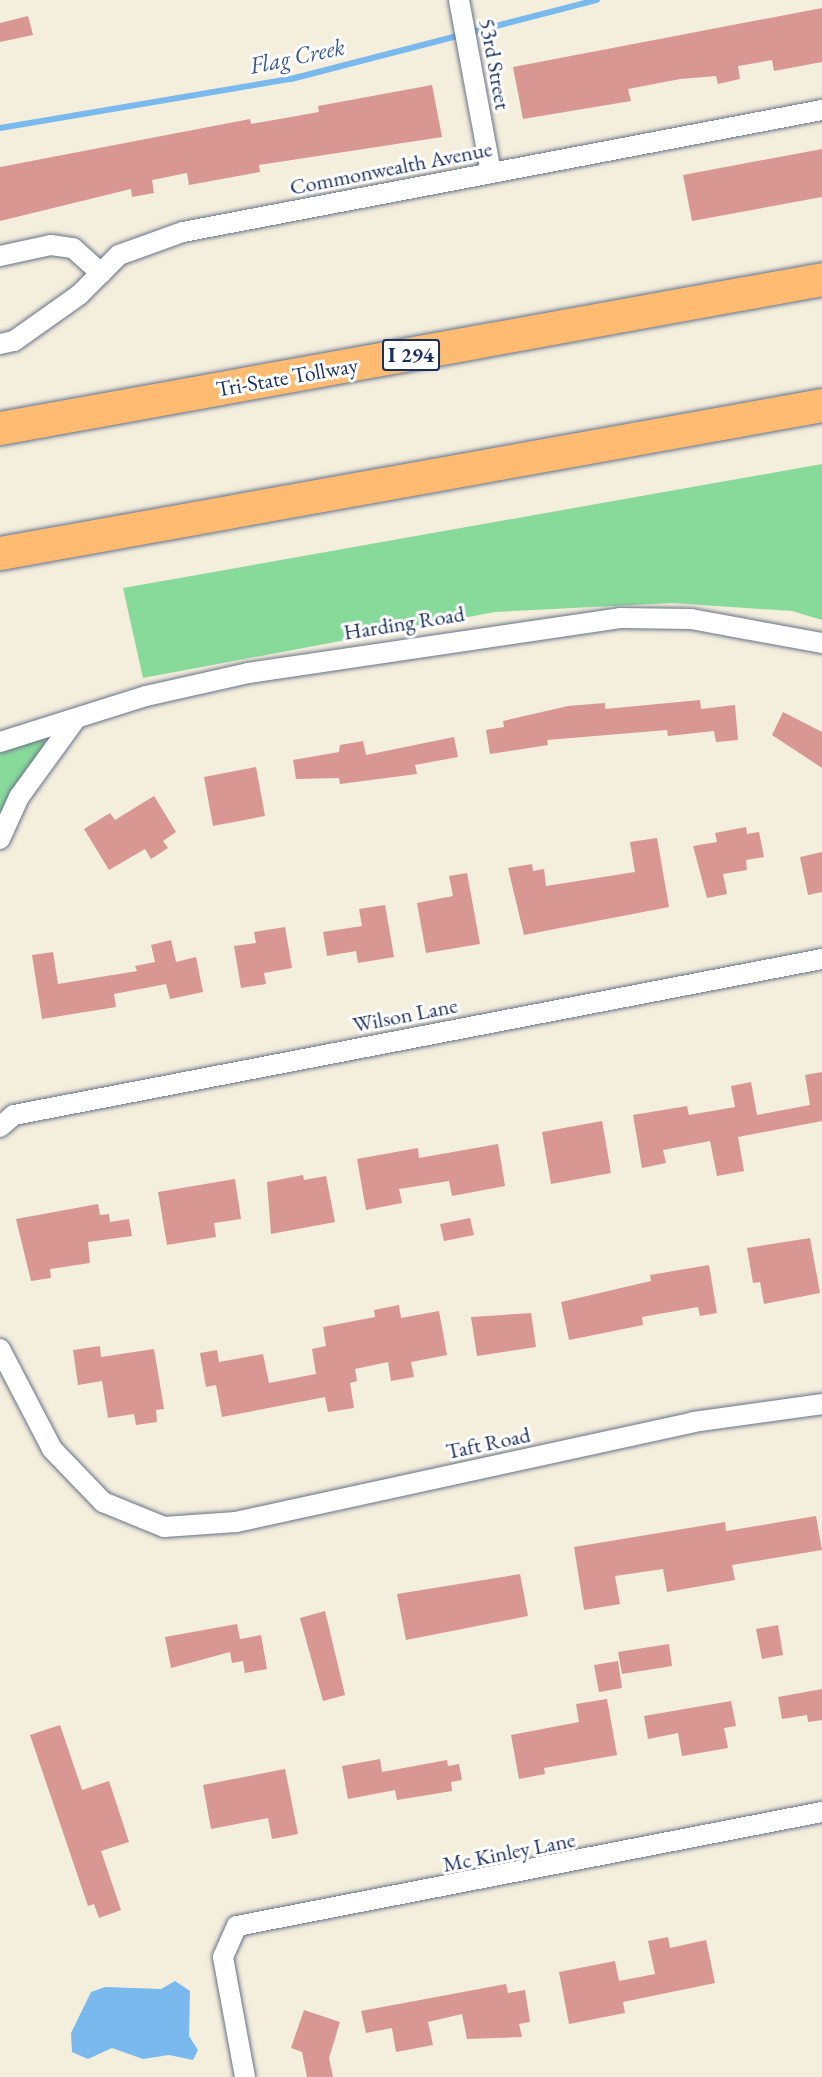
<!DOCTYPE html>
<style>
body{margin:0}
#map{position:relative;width:822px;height:2077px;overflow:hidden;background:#f4eedc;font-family:"EB Garamond",serif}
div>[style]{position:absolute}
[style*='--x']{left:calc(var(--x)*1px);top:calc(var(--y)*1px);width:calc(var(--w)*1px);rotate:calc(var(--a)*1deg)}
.green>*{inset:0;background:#88da9a}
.water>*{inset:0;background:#7ab9ee}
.stream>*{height:6px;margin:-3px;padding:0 3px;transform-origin:3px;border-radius:3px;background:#7ab9ee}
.building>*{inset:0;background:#d89793}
.roads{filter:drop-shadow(0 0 2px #67728a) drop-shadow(0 0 2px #67728a)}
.minor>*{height:20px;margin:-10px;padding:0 10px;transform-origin:10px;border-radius:10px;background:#fff}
.motorway>*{height:33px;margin:-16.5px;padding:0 16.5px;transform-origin:16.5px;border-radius:16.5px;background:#ffbb71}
span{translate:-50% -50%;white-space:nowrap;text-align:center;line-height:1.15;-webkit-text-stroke:6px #fff;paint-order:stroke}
.shield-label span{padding:2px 4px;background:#fff;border:2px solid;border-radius:4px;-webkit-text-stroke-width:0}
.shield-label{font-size:21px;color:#1b2f5e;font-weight:700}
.street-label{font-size:22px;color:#1b2f5e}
.water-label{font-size:24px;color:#385889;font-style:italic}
</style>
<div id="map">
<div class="green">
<div style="clip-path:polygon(822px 464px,822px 620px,792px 611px,672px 603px,495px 612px,143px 678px,123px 588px)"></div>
<div style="clip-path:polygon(44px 738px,45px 747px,0 813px,0 753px)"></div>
</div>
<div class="water">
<div style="clip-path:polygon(175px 1981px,190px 1991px,189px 2036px,198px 2050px,193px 2060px,169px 2055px,143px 2059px,112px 2048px,88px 2059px,72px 2052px,71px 2033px,91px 1992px,105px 1987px,161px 1989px)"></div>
</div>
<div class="stream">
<div style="--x:0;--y:128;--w:295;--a:-9.6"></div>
<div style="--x:291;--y:79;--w:316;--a:-14.5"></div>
</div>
<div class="building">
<div style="clip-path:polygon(822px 8px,822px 62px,774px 71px,772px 60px,738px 66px,740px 79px,718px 84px,716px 76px,680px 79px,628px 89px,631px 101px,523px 119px,513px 67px)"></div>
<div style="clip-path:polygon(28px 16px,33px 35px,0 42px,0 23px)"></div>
<div style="clip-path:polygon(432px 85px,442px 137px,259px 165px,260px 172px,189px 185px,187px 173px,152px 180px,154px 193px,132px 197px,131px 189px,0 221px,0 167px,250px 119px,251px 124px,319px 112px,318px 106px)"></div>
<div style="clip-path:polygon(822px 149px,822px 197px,692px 221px,683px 175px)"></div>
<div style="clip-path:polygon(700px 700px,701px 709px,735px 705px,738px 740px,716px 742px,714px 731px,668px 736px,667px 730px,547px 740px,548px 745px,490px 754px,486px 730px,504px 727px,503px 721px,568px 706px,605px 703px,605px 709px)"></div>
<div style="clip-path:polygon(783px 712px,822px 732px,822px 768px,772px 735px)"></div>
<div style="clip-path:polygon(454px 737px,458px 757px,415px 765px,417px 774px,340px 784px,339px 778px,296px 779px,293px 760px,339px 752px,340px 745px,363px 741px,366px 755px)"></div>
<div style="clip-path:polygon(256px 767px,265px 816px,213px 826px,204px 777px)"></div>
<div style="clip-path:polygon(154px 796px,176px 832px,163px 841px,168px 848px,151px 859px,145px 849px,109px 870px,84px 829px,110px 813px,115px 820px)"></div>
<div style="clip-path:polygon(746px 827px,747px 834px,759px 832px,764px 857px,746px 860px,747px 870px,723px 874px,727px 894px,707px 898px,693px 846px,717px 842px,715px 833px)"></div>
<div style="clip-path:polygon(657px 838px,669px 907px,524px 935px,508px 868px,532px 864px,533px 871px,544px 869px,546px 886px,635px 872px,630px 842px)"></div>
<div style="clip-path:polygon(822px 852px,822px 892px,808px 895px,800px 857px)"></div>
<div style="clip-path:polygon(467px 873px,480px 944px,426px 953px,417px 903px,453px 896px,449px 876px)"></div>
<div style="clip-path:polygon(385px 905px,394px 957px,358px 963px,356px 951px,327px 956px,323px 932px,362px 926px,359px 909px)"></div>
<div style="clip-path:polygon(285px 927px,292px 968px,264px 973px,266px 984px,241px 988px,234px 946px,256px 943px,254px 932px)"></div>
<div style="clip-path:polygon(171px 940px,176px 962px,196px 957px,203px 992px,170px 999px,166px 984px,114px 994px,116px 1007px,42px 1019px,32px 955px,53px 952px,58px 984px,137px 971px,135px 966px,155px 962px,151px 945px)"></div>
<div style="clip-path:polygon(822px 1072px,822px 1121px,738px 1137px,744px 1171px,717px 1176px,710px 1141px,663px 1150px,666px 1163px,642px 1168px,633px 1115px,687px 1106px,689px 1115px,735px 1107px,731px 1086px,751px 1082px,757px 1115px,810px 1105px,805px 1075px)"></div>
<div style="clip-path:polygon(602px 1121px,611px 1173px,551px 1184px,542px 1132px)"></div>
<div style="clip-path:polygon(498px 1144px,505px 1186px,452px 1196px,449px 1181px,399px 1189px,402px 1203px,366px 1210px,357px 1159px,418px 1148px,419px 1158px)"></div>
<div style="clip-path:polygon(303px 1175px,304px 1180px,326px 1176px,335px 1222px,271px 1234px,267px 1182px)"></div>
<div style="clip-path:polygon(235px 1179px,241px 1219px,214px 1223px,216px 1237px,167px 1245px,158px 1192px)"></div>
<div style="clip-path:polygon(98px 1204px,100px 1215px,109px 1214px,110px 1222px,129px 1219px,132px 1236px,88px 1242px,90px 1263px,50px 1269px,51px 1278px,31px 1281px,16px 1219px)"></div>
<div style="clip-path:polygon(470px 1218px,474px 1235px,444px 1241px,440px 1224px)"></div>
<div style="clip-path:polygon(810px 1238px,820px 1293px,764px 1304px,760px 1282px,753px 1283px,747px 1248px)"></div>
<div style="clip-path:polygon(709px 1265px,717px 1313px,700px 1316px,698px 1307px,642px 1317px,643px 1325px,569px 1340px,561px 1302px,651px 1281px,650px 1275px)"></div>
<div style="clip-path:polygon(399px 1305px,401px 1318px,439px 1311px,447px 1355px,411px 1362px,414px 1377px,391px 1381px,388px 1362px,355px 1369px,357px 1381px,350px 1383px,354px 1408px,328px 1412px,325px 1397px,222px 1417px,216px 1385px,206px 1387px,200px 1353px,217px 1350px,219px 1362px,263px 1354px,269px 1383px,316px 1374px,312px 1349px,326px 1346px,323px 1327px,375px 1317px,374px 1310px)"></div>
<div style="clip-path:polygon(531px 1313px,536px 1347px,477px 1356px,471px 1317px)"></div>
<div style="clip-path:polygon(100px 1346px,101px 1357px,154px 1349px,164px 1409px,156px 1410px,157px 1422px,136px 1425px,134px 1414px,108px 1418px,102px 1381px,78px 1385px,73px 1350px)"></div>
<div style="clip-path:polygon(816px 1516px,822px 1550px,732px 1565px,735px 1580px,667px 1592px,663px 1569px,615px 1576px,620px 1604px,584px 1610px,574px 1547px,725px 1522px,726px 1531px)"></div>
<div style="clip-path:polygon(520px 1574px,528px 1616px,406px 1640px,397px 1594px)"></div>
<div style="clip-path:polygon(325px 1611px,345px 1695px,323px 1701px,300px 1618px)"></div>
<div style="clip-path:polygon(237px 1624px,240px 1639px,261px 1635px,267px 1669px,245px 1673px,243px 1661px,232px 1663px,230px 1652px,171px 1668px,165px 1637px)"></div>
<div style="clip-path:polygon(778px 1625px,783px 1655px,762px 1659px,756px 1629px)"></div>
<div style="clip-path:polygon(669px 1644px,672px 1666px,622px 1674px,618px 1652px)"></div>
<div style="clip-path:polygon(618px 1661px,622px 1688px,599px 1692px,594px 1665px)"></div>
<div style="clip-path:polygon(822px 1689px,822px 1720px,808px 1722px,807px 1715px,782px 1719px,778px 1697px)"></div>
<div style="clip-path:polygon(607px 1699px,617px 1755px,544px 1768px,545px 1774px,519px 1779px,511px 1735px,579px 1722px,576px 1704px)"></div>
<div style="clip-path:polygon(731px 1701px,736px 1726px,724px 1728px,728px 1748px,682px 1756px,678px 1733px,648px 1739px,644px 1716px)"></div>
<div style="clip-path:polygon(60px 1725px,82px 1790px,109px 1781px,129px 1842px,101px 1851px,121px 1910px,99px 1918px,94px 1904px,88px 1906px,30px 1735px)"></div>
<div style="clip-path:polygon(380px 1759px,382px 1772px,447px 1760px,448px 1766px,459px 1764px,462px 1780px,451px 1782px,452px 1791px,397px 1800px,395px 1790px,348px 1799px,342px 1766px)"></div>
<div style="clip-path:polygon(285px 1769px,298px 1834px,272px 1839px,268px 1818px,211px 1829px,203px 1785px)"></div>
<div style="clip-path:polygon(668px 1937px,670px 1948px,706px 1940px,715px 1983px,623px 2002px,625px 2013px,569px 2024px,559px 1972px,615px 1961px,619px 1981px,655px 1974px,648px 1941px)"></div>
<div style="clip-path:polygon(506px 1984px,508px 1993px,525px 1990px,530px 2022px,519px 2024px,522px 2037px,467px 2039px,462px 2014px,428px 2022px,433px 2045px,396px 2052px,392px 2028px,366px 2033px,361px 2011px)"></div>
<div style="clip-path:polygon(304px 2010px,340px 2022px,329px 2058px,333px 2077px,307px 2077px,302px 2052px,291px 2048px)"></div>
</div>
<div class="roads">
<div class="minor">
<div style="--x:459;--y:0;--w:176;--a:79.5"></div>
<div style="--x:0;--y:256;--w:52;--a:-12.2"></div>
<div style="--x:51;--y:245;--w:22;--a:8"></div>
<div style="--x:73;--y:248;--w:38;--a:42"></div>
<div style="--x:0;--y:344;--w:14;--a:-12"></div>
<div style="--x:14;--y:341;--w:80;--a:-35.3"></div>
<div style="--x:79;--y:295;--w:57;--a:-45"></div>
<div style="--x:119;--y:255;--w:68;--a:-19.8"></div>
<div style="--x:183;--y:232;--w:651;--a:-10.81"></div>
<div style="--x:0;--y:742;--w:153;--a:-17.5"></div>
<div style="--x:146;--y:696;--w:105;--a:-12.7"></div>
<div style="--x:248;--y:673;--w:376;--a:-8.4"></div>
<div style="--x:620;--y:618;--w:71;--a:0.8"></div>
<div style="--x:691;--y:619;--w:133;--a:10.4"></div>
<div style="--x:0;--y:839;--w:46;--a:-65.7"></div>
<div style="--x:19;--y:797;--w:95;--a:-54"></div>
<div style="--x:0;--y:1127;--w:18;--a:-41"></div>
<div style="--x:14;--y:1115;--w:823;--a:-10.93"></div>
<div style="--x:0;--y:1349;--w:113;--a:62.5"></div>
<div style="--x:52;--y:1449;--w:74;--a:46.1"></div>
<div style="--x:103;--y:1502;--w:66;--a:22.3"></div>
<div style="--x:164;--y:1527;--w:72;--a:-4"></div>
<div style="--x:236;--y:1522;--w:468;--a:-12.3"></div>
<div style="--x:693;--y:1422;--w:130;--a:-7.9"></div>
<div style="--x:245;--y:2077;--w:122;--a:-100.4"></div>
<div style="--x:223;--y:1957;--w:34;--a:-66"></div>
<div style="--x:237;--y:1926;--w:596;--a:-11.03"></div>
</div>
<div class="motorway">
<div style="--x:0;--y:428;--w:835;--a:-10.27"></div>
<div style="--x:0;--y:553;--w:835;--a:-10.21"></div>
</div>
</div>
<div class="shield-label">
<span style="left:411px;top:355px">I 294</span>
</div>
<div class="street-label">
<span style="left:495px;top:64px;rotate:80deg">53rd Street</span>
<span style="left:391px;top:168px;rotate:-11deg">Commonwealth Avenue</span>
<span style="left:287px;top:377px;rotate:-10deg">Tri-State Tollway</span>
<span style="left:404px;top:623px;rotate:-9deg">Harding Road</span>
<span style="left:405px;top:1015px;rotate:-11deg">Wilson Lane</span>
<span style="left:488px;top:1443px;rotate:-12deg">Taft Road</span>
<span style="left:509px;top:1852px;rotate:-11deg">Mc Kinley Lane</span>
</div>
<div class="water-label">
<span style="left:297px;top:56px;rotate:-12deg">Flag Creek</span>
</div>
</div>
